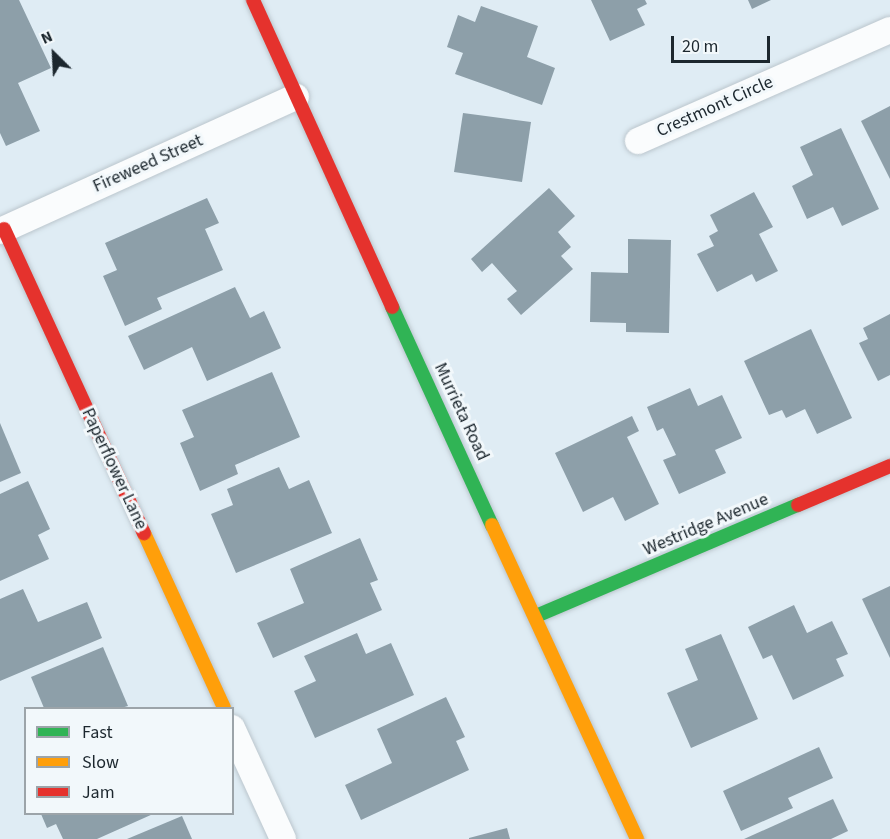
<!DOCTYPE html>
<style>
body{margin:0}
#map{position:relative;width:890px;height:839px;overflow:hidden;background:#dfecf4;font-family:"Source Sans 3",sans-serif}
div>[style]{position:absolute}
[style*='--x']{left:calc(var(--x)*1px);top:calc(var(--y)*1px);width:calc(var(--w)*1px);rotate:calc(var(--a)*1deg)}
.building>*{inset:0;background:#8d9fa9}
.roads{filter:drop-shadow(0 0 2px #bbc6cd) drop-shadow(0 0 2px #bbc6cd)}
.street>*{height:26px;margin:-13px;padding:0 13px;transform-origin:13px;border-radius:13px;background:#fafcfd}
.fast>*{height:14px;margin:-7px;padding:0 7px;transform-origin:7px;border-radius:7px;background:#30b455}
.slow>*{height:14px;margin:-7px;padding:0 7px;transform-origin:7px;border-radius:7px;background:#ff9f0a}
.jam>*{height:14px;margin:-7px;padding:0 7px;transform-origin:7px;border-radius:7px;background:#e5322d}
span{translate:-50% -50%;white-space:nowrap;text-align:center;line-height:1.15;-webkit-text-stroke:6px #f2f8fb;paint-order:stroke}
.street-label{font-size:18px;color:#1c272e}
.legend{position:absolute;left:24px;top:707px;width:210px;height:108px;box-sizing:border-box;background:#f2f8fb;border:2px solid #9ca4a9;margin:0;padding:8px 10px;list-style:none;font-size:18px;color:#1c272e}
.legend li{display:flex;align-items:center;gap:12px;height:30px}
.legend b{width:30px;border:2px solid #9ca4a9}
.north{position:absolute;left:24px;top:24px;width:60px;height:60px;-webkit-text-stroke:4px #f2f8fb;paint-order:stroke;rotate:336deg;font-size:16px;font-weight:700;line-height:24px;text-align:center;color:#1c272e}
.north::after{content:'';display:block;margin:auto;width:21px;height:27px;background:#1c272e;clip-path:polygon(50% 0,100% 100%,50% 72%,0 100%)}
.scale{position:absolute;left:671px;top:36px;width:99px;height:27px;box-sizing:border-box;border:3px solid #1c272e;border-top:0;padding-left:8px;font-size:18px;line-height:21px;white-space:nowrap;color:#1c272e;-webkit-text-stroke:4px #f2f8fb;paint-order:stroke}
</style>
<div id="map">
<div class="building">
<div style="clip-path:polygon(0 0,19px 0,51px 68px,18px 83px,40px 131px,6px 146px,0 133px)"></div>
<div style="clip-path:polygon(591px 0,645px 0,647px 4px,637px 9px,645px 25px,610px 41px)"></div>
<div style="clip-path:polygon(748px 0,771px 0,752px 9px)"></div>
<div style="clip-path:polygon(481px 6px,538px 26px,527px 57px,555px 68px,542px 105px,455px 74px,463px 53px,447px 47px,458px 15px,475px 22px)"></div>
<div style="clip-path:polygon(890px 106px,890px 179px,861px 121px)"></div>
<div style="clip-path:polygon(463px 113px,531px 122px,522px 182px,454px 172px)"></div>
<div style="clip-path:polygon(841px 128px,879px 209px,842px 226px,833px 207px,807px 219px,792px 186px,813px 175px,800px 147px)"></div>
<div style="clip-path:polygon(549px 188px,575px 216px,558px 232px,571px 247px,561px 256px,573px 269px,521px 315px,507px 299px,517px 291px,492px 263px,482px 272px,471px 259px)"></div>
<div style="clip-path:polygon(754px 192px,773px 227px,759px 234px,778px 271px,756px 282px,752px 274px,717px 292px,697px 254px,714px 246px,709px 236px,718px 231px,710px 215px)"></div>
<div style="clip-path:polygon(207px 198px,219px 223px,205px 229px,223px 270px,157px 298px,162px 309px,125px 326px,103px 276px,117px 270px,105px 243px)"></div>
<div style="clip-path:polygon(628px 239px,671px 240px,669px 333px,626px 332px,626px 323px,590px 322px,591px 272px,628px 273px)"></div>
<div style="clip-path:polygon(235px 287px,250px 318px,264px 311px,281px 348px,207px 381px,192px 347px,144px 370px,128px 336px)"></div>
<div style="clip-path:polygon(890px 314px,890px 375px,878px 381px,859px 343px,868px 339px,863px 328px)"></div>
<div style="clip-path:polygon(811px 329px,852px 418px,817px 434px,805px 409px,786px 418px,782px 410px,769px 415px,744px 361px)"></div>
<div style="clip-path:polygon(272px 372px,300px 437px,235px 465px,238px 474px,200px 491px,180px 443px,194px 437px,182px 410px)"></div>
<div style="clip-path:polygon(690px 388px,698px 406px,722px 395px,742px 438px,715px 450px,726px 473px,679px 494px,663px 460px,676px 455px,663px 428px,657px 431px,647px 407px)"></div>
<div style="clip-path:polygon(632px 416px,639px 431px,627px 437px,659px 504px,625px 521px,613px 497px,583px 512px,555px 453px)"></div>
<div style="clip-path:polygon(0 423px,21px 473px,0 482px)"></div>
<div style="clip-path:polygon(279px 467px,289px 489px,309px 480px,332px 533px,236px 573px,211px 514px,233px 505px,227px 489px)"></div>
<div style="clip-path:polygon(28px 481px,50px 529px,38px 535px,49px 559px,0 581px,0 494px)"></div>
<div style="clip-path:polygon(360px 538px,378px 580px,370px 583px,382px 610px,273px 658px,257px 623px,304px 603px,290px 569px)"></div>
<div style="clip-path:polygon(890px 586px,890px 658px,862px 599px)"></div>
<div style="clip-path:polygon(23px 589px,38px 622px,87px 602px,102px 638px,0 681px,0 599px)"></div>
<div style="clip-path:polygon(794px 605px,807px 633px,832px 621px,848px 654px,836px 659px,844px 676px,793px 700px,772px 655px,763px 659px,748px 627px)"></div>
<div style="clip-path:polygon(357px 633px,366px 654px,391px 643px,414px 695px,315px 738px,294px 691px,316px 681px,304px 656px)"></div>
<div style="clip-path:polygon(721px 634px,758px 719px,691px 748px,667px 693px,698px 680px,685px 649px)"></div>
<div style="clip-path:polygon(103px 647px,128px 706px,121px 708px,44px 708px,31px 677px)"></div>
<div style="clip-path:polygon(446px 697px,465px 737px,456px 741px,469px 770px,361px 820px,345px 785px,392px 763px,377px 729px)"></div>
<div style="clip-path:polygon(819px 747px,833px 778px,788px 798px,793px 808px,741px 831px,723px 791px)"></div>
<div style="clip-path:polygon(833px 799px,848px 831px,831px 839px,744px 839px)"></div>
<div style="clip-path:polygon(41px 814px,153px 814px,97px 839px,63px 839px,56px 824px,47px 828px)"></div>
<div style="clip-path:polygon(182px 816px,192px 839px,127px 839px)"></div>
<div style="clip-path:polygon(507px 828px,510px 839px,469px 839px,469px 838px)"></div>
</div>
<div class="roads">
<div class="street">
<div style="--x:638;--y:141;--w:275;--a:-23.8"></div>
<div style="--x:0;--y:231;--w:325;--a:-24.4"></div>
<div style="--x:232;--y:728;--w:122;--a:65.3"></div>
</div>
<div class="fast">
<div style="--x:392;--y:307;--w:240;--a:65.4"></div>
<div style="--x:536;--y:616;--w:285;--a:-23"></div>
</div>
<div class="slow">
<div style="--x:492;--y:525;--w:346;--a:65.2"></div>
<div style="--x:144;--y:533;--w:192;--a:65.4"></div>
</div>
<div class="jam">
<div style="--x:253;--y:0;--w:337;--a:65.6"></div>
<div style="--x:4;--y:229;--w:335;--a:65.3"></div>
<div style="--x:798;--y:505;--w:100;--a:-23"></div>
</div>
</div>
<div class="street-label">
<span style="left:715px;top:107px;rotate:-24deg">Crestmont Circle</span>
<span style="left:148px;top:164px;rotate:-24deg">Fireweed Street</span>
<span style="left:461px;top:412px;rotate:65deg">Murrieta Road</span>
<span style="left:114px;top:469px;rotate:65deg">Paperflower Lane</span>
<span style="left:706px;top:525px;rotate:-23deg">Westridge Avenue</span>
</div>
<ul class="legend">
<li><b style="height:8px;background:#30b455"></b>Fast</li>
<li><b style="height:8px;background:#ff9f0a"></b>Slow</li>
<li><b style="height:8px;background:#e5322d"></b>Jam</li>
</ul>
<div class="north">N</div>
<div class="scale">20 m</div>
</div>
